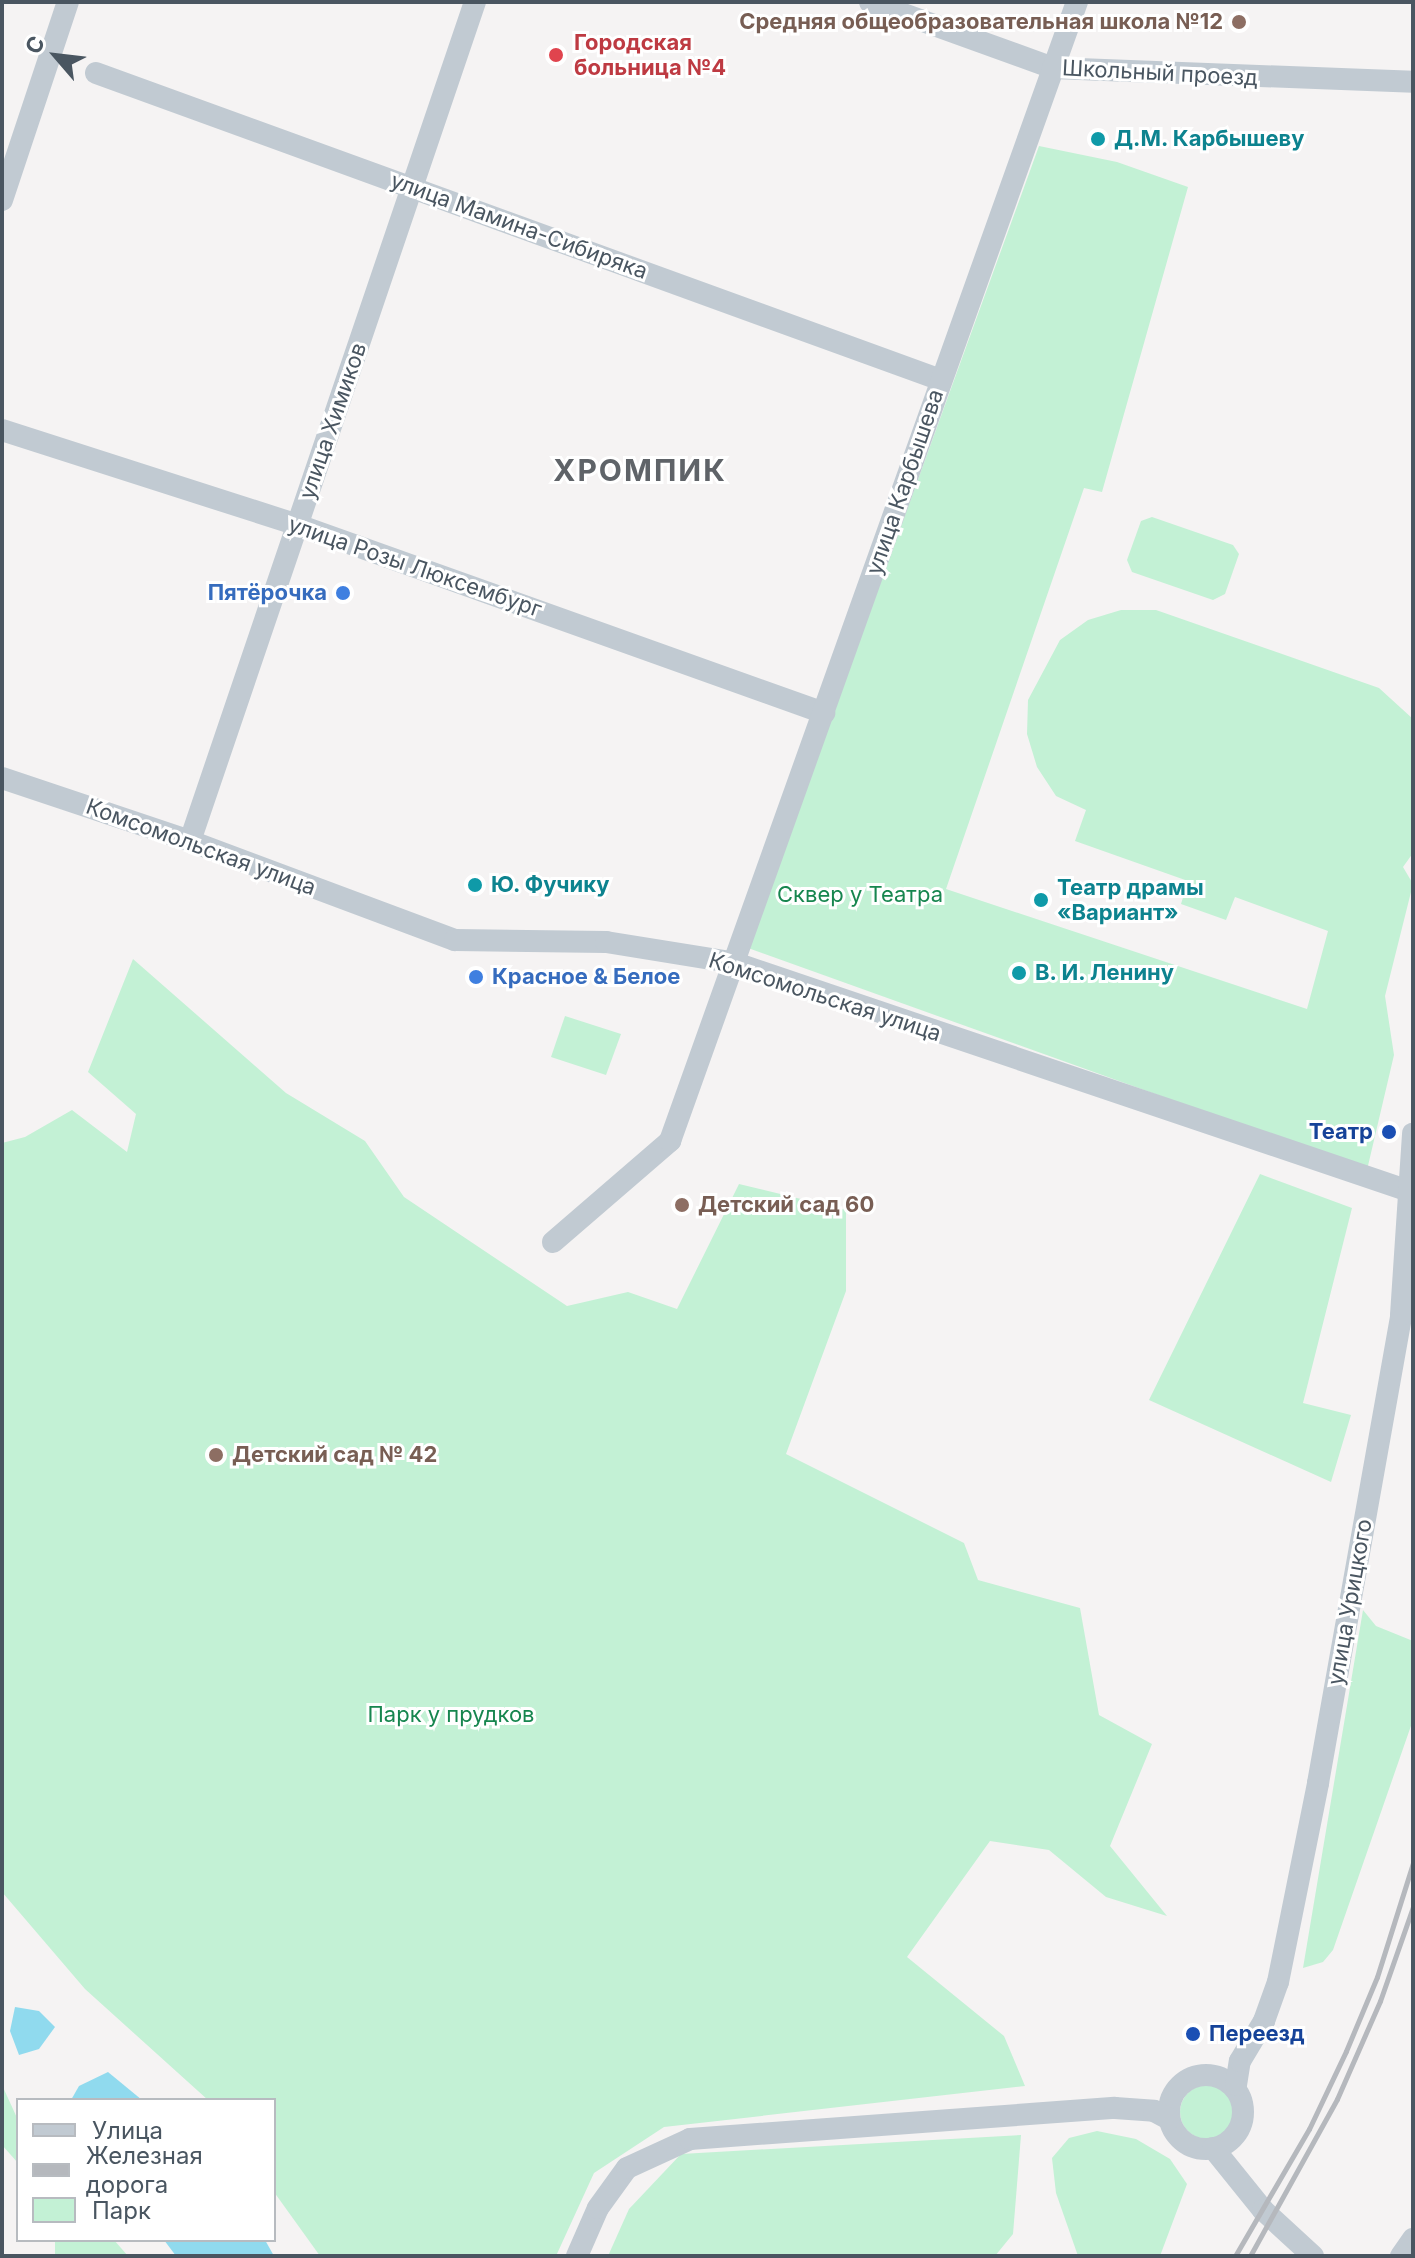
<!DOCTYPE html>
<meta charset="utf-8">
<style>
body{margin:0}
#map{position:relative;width:1415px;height:2258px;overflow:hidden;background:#f5f3f3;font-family:Inter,sans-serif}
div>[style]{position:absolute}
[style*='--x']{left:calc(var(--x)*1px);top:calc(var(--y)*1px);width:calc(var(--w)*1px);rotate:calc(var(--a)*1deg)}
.green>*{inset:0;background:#c3f1d5}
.round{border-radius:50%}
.water>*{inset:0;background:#90daee}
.minor>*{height:22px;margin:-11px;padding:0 11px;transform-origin:11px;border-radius:11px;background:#c1cad2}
.minor>.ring{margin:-11px;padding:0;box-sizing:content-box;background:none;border:22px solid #c1cad2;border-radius:50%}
.rail>*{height:5px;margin:-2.5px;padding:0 2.5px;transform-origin:2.5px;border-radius:2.5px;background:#b5b8bd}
.dots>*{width:22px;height:22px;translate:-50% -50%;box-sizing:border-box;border:4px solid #fff;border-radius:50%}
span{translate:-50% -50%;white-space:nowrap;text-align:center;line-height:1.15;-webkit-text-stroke:6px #fff;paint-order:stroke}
.education-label{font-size:22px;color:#785e54;font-weight:700}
.right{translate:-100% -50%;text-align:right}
.left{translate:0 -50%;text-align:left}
.health-label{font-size:22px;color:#be3a42;font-weight:700}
.street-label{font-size:22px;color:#4a5661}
.culture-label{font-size:22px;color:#0d838f;font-weight:700}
.shop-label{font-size:22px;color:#366cbe;font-weight:700}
.park-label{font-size:22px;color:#17864f}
.transit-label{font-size:22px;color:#164399;font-weight:700}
.district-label{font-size:30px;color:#5f6368;font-weight:700;letter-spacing:2px}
.frame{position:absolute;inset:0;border:4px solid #4a5661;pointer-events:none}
.legend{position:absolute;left:16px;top:2098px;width:260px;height:144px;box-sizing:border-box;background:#fff;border:2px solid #b7bbc0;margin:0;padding:10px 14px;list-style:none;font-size:24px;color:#4a5661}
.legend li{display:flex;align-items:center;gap:16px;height:40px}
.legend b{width:40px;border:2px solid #b7bbc0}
.north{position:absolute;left:16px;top:16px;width:80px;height:80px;-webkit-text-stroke:6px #fff;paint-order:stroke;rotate:298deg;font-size:22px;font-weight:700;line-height:32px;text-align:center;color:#4a5661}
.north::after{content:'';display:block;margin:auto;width:28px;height:36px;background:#4a5661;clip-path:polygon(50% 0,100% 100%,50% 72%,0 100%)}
</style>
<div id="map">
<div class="green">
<div style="clip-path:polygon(1039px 146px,1117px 162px,1188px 187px,1102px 492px,1084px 488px,946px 889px,1307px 1009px,1328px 931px,1235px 897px,1226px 920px,1181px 904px,1188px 881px,1075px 841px,1086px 810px,1056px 796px,1037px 767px,1027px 734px,1028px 700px,1060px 640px,1088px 620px,1121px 610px,1156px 610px,1379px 688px,1413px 719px,1413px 853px,1403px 867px,1413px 884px,1385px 996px,1394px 1055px,1367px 1170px,748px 948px)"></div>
<div style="clip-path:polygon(1152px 517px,1233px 545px,1239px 554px,1225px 594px,1213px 600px,1132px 572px,1127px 560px,1141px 521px)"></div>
<div style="clip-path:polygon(133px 959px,286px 1093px,365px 1141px,404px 1197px,567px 1306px,628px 1292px,677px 1309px,739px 1184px,846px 1210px,846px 1291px,786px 1454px,964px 1543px,978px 1580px,1080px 1608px,1099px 1715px,1152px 1744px,1110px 1846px,1167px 1916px,1106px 1897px,1049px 1850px,990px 1841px,907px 1957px,1004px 2036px,1025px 2086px,664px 2127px,594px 2173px,556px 2256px,320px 2256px,274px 2192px,274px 2100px,208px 2100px,85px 1989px,2px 1892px,2px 1143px,25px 1137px,72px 1110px,127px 1152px,136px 1114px,88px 1072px)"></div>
<div style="clip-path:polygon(565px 1016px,621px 1034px,606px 1075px,551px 1057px)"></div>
<div style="clip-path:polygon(1260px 1174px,1352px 1208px,1303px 1403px,1351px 1415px,1331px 1482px,1149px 1400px)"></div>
<div style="clip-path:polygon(1363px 1610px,1376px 1626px,1413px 1641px,1413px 1720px,1333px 1950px,1323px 1962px,1303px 1968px)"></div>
<div style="clip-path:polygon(2px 2085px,18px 2120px,18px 2163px,2px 2145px)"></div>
<div class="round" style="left:1180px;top:2085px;width:54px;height:54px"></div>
<div style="clip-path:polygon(1097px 2131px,1136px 2139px,1170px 2159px,1187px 2184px,1160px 2256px,1078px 2256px,1056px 2193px,1052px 2158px,1069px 2138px)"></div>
<div style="clip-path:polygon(1021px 2135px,1013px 2234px,995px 2256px,608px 2256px,629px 2209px,681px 2154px)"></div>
<div style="clip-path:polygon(55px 2240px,114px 2240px,128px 2256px,55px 2256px)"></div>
</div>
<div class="water">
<div style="clip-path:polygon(15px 2007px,39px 2011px,55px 2027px,39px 2049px,19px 2055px,10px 2031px)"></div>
<div style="clip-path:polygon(108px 2072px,142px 2100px,71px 2100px,79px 2086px)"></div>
<div style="clip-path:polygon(164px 2240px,265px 2240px,274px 2256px,176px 2256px)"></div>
</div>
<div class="minor">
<div style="--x:870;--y:2;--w:195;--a:19.8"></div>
<div style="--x:1053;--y:68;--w:360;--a:2.2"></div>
<div style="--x:96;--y:73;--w:899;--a:19.97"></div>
<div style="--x:2;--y:200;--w:209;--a:-71.6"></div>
<div style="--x:2;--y:430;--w:311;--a:17.8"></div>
<div style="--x:298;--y:525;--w:559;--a:19.67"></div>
<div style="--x:2;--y:778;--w:198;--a:18.5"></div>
<div style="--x:190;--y:841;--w:283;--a:20.5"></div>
<div style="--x:455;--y:940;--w:151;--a:0.8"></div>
<div style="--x:606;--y:942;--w:131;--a:9.2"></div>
<div style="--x:735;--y:963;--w:715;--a:18.69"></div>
<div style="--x:190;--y:841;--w:886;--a:-71.24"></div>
<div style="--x:553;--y:1242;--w:155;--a:-40.8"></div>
<div style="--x:670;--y:1141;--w:1210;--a:-70.34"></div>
<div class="ring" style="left:1169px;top:2075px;width:52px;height:52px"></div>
<div style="--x:1236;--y:2085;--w:24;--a:-81"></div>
<div style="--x:1240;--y:2061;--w:47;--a:-59"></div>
<div style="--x:1264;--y:2021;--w:41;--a:-70.3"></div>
<div style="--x:1278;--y:1982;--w:203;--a:-78.6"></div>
<div style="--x:1318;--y:1783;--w:475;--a:-79.9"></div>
<div style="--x:1401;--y:1315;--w:182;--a:-86.2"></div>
<div style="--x:1213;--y:2148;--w:80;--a:51.1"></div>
<div style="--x:1263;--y:2210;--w:68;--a:42.6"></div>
<div style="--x:577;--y:2256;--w:52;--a:-66.4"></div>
<div style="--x:598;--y:2208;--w:49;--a:-54.1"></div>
<div style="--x:627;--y:2168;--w:69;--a:-24.7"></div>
<div style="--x:690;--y:2139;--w:426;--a:-4.2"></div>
<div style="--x:1115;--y:2108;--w:39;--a:4"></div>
<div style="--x:1154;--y:2111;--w:17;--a:28"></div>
<div style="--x:1401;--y:2256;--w:21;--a:-55"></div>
</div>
<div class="rail">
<div style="--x:1235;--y:2256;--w:147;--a:-59.8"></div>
<div style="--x:1309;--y:2129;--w:86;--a:-64.6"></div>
<div style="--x:1346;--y:2051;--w:80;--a:-67.3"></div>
<div style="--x:1377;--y:1977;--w:120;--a:-72.5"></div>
<div style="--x:1250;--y:2256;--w:179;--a:-61"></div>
<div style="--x:1337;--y:2099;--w:107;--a:-66.3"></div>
<div style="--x:1380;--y:2001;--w:100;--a:-70.7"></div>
</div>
<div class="dots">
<div style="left:1239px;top:22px;background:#8d6e63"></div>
<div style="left:556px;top:55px;background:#e0444e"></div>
<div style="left:1098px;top:139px;background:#0f9aa8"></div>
<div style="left:343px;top:593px;background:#3f7fe0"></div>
<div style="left:475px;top:885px;background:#0f9aa8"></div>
<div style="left:1041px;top:900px;background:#0f9aa8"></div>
<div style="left:1019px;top:973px;background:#0f9aa8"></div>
<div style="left:476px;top:977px;background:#3f7fe0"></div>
<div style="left:1389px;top:1132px;background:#1a4fb4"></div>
<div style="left:682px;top:1205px;background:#8d6e63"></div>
<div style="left:216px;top:1455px;background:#8d6e63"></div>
<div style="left:1193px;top:2034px;background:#1a4fb4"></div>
</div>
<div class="education-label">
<span class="right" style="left:1223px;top:22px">Средняя общеобразовательная школа №12</span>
<span class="left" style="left:698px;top:1205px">Детский сад 60</span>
<span class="left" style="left:232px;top:1455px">Детский сад № 42</span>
</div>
<div class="health-label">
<span class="left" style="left:574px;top:55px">Городская<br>больница №4</span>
</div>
<div class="street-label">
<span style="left:1160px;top:73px;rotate:3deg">Школьный проезд</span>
<span style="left:519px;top:226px;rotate:20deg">улица Мамина-Сибиряка</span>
<span style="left:333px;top:421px;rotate:-71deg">улица Химиков</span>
<span style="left:905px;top:482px;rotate:-71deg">улица Карбышева</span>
<span style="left:415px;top:567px;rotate:19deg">улица Розы Люксембург</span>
<span style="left:201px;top:847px;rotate:20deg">Комсомольская улица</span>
<span style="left:825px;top:997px;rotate:18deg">Комсомольская улица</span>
<span style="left:1350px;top:1602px;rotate:-80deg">улица Урицкого</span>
</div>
<div class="culture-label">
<span class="left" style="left:1114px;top:139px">Д.М. Карбышеву</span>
<span class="left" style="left:491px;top:885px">Ю. Фучику</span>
<span class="left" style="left:1057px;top:900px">Театр драмы<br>«Вариант»</span>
<span class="left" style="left:1035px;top:973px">В. И. Ленину</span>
</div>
<div class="shop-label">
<span class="right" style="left:327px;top:593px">Пятёрочка</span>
<span class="left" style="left:492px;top:977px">Красное &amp; Белое</span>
</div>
<div class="park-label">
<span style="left:860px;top:895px">Сквер у Театра</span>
<span style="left:451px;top:1715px">Парк у прудков</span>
</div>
<div class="transit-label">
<span class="right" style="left:1373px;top:1132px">Театр</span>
<span class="left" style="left:1209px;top:2034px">Переезд</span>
</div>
<div class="district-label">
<span style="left:640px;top:470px">ХРОМПИК</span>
</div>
<div class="frame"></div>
<ul class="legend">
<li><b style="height:10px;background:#c1cad2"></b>Улица</li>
<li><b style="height:10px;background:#b5b8bd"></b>Железная дорога</li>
<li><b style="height:22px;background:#c3f1d5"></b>Парк</li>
</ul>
<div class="north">С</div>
</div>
